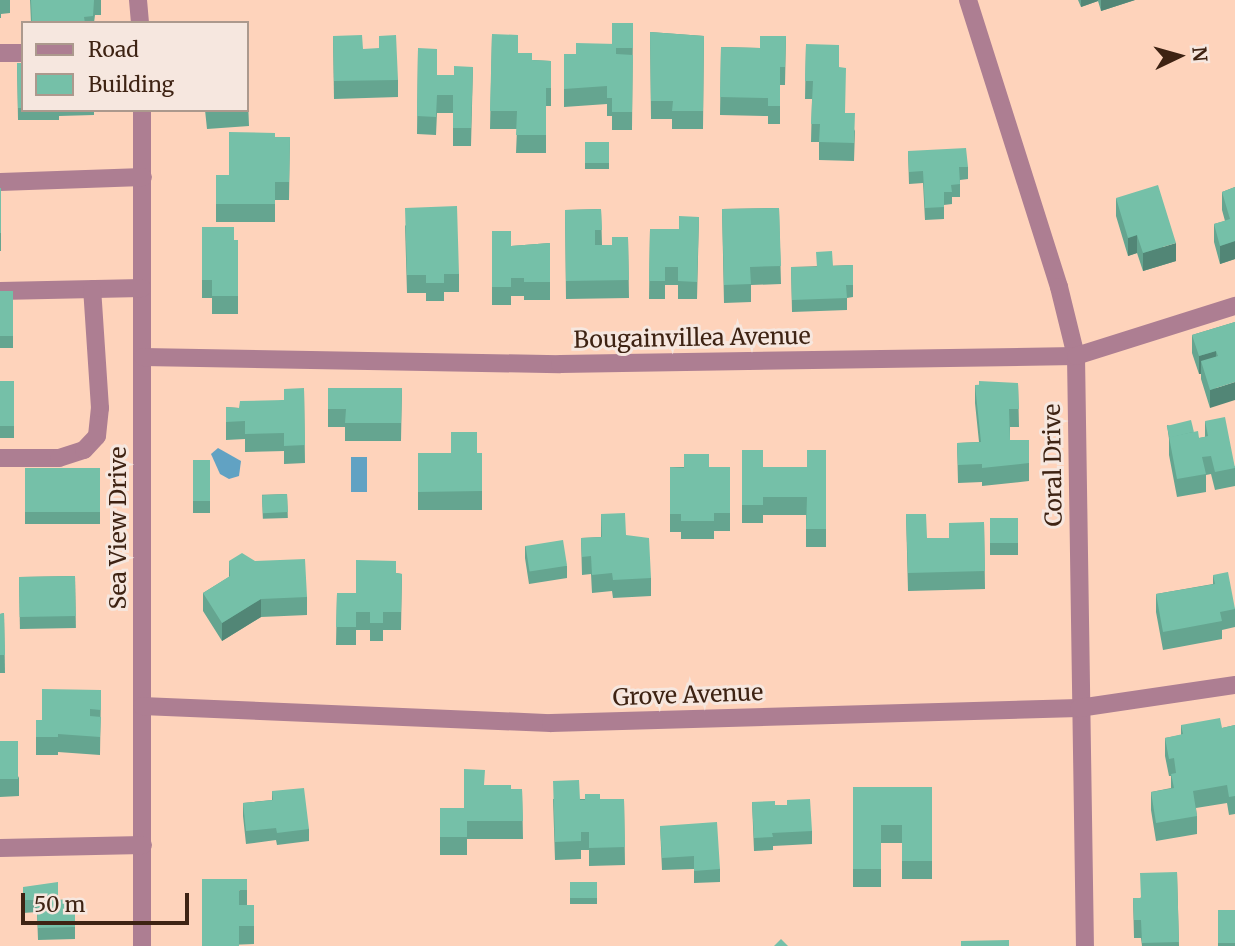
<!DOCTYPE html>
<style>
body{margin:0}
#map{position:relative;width:1235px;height:946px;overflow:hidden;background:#fed3bb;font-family:Merriweather,serif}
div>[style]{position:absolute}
.water>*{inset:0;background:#61a2c3;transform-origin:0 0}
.minor>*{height:18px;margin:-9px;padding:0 9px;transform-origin:9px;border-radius:9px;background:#ad7e92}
.wall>*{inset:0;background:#65a590;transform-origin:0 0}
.shaded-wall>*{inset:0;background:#528676}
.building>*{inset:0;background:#75c0a8;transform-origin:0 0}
span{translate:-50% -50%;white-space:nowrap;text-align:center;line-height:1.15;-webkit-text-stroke:6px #f6e7df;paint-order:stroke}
.street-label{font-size:23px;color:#3e2313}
.legend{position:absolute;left:21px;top:21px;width:228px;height:91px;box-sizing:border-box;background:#f6e7df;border:2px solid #ac998d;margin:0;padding:9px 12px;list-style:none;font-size:21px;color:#3e2313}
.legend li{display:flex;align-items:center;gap:14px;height:35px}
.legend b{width:35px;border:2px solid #ac998d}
.north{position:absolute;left:1144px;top:21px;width:70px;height:70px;-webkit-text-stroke:5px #f6e7df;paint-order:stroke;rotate:85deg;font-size:19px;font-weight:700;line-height:28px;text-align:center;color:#3e2313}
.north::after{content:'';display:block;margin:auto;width:24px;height:32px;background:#3e2313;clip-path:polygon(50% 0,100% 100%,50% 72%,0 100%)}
.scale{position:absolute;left:21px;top:893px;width:168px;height:32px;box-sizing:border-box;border:4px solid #3e2313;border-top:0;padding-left:9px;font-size:21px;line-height:24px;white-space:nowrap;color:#3e2313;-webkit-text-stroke:5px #f6e7df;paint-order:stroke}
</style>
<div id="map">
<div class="water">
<div style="clip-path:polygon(218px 448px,241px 461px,239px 476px,229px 479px,220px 474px,211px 454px)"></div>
<div style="left:351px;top:457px;width:16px;height:35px"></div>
</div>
<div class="minor">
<div style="left:138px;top:0;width:23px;rotate:85deg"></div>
<div style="left:968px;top:0;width:301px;rotate:72.4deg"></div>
<div style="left:1059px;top:287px;width:71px;rotate:76.2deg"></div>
<div style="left:1076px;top:356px;width:590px;rotate:89.13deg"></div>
<div style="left:0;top:53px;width:23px"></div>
<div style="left:142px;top:110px;width:836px;rotate:90deg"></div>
<div style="left:0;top:182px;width:143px;rotate:-2deg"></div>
<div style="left:0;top:291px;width:142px;rotate:-1.2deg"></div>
<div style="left:143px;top:357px;width:417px;rotate:1deg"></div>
<div style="left:560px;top:364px;width:516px;rotate:-0.89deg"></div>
<div style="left:1076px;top:356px;width:167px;rotate:-17.5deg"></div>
<div style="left:0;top:458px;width:59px"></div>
<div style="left:59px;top:458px;width:26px;rotate:-18deg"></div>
<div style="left:84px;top:450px;width:19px;rotate:-47deg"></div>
<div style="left:97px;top:436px;width:28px;rotate:-84deg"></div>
<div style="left:100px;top:408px;width:119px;rotate:-93.8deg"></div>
<div style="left:142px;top:706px;width:409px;rotate:2.4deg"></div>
<div style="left:551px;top:723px;width:528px;rotate:-1.63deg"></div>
<div style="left:1079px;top:708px;width:158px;rotate:-8.4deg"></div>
<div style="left:0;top:848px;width:143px;rotate:-1.2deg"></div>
</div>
<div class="wall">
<div style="clip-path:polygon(0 0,10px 0,10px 13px,1px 14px,1px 18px,0 18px)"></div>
<div style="clip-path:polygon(30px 0,101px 0,101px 15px,95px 15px,94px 23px,31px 23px)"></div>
<div style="clip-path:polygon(1078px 0,1135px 0,1101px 11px,1098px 1px,1081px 7px)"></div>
<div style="clip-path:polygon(633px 23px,632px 130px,612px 130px,612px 116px,607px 116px,607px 104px,564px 107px,564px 54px,576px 54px,612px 44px)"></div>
<div style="clip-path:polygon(650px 32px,704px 36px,703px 129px,672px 129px,672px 119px,651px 119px)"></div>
<div style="clip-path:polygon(492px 34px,518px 53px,532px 60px,551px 61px,551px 106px,546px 106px,546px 153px,516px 153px,517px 129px,490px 129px)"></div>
<div style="clip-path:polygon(333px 36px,363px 49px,398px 80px,398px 97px,334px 99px)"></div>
<div style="clip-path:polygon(786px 36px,785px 85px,780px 85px,780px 124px,768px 124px,768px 116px,720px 115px,721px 47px,760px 48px)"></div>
<div style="clip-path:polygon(806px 44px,839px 67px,845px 113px,855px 131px,854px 161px,819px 160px,819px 142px,811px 142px,812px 99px,805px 99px)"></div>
<div style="clip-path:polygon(418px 48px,437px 75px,454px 75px,473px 67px,471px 146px,453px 146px,453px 113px,437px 113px,436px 135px,417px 134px)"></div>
<div style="clip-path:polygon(17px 63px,23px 63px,23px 110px,94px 110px,94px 115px,59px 116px,59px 120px,18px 120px)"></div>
<div style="clip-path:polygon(247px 74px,249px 126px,207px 129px,205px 110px,247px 110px)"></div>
<div style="clip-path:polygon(275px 137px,290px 137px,289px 200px,275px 200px,275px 222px,216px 222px,216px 175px,229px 175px)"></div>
<div style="left:585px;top:142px;width:24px;height:27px"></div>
<div style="clip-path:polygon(908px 151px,968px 167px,968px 179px,960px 180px,960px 197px,952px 197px,952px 204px,944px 205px,944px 219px,925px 220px,923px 183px,909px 184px)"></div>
<div style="clip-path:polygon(1235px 187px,1235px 259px,1220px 264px,1214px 242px,1214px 224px,1225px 221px,1222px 210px,1222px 192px)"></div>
<div style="left:0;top:188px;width:1px;height:63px"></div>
<div style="clip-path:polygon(1116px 198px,1176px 261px,1143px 271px,1137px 253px,1128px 256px,1116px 216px)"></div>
<div style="clip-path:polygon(779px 208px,781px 284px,751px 285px,751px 302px,724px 303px,722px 209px)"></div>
<div style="clip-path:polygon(601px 209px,602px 245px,612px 245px,628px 237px,629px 298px,566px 299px,565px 210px)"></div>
<div style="clip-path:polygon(699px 217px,697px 299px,678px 299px,678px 285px,665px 285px,665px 299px,649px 299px,650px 229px,679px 229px)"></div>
<div style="clip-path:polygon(405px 225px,459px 274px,459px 292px,444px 292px,444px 301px,426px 301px,426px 293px,407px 293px)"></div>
<div style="clip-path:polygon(202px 227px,234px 240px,238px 240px,238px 314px,212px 314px,212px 298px,202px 298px)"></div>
<div style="clip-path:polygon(492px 231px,511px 246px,550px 243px,550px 300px,524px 300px,524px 296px,511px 296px,511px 305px,492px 305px)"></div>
<div style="clip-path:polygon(853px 265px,853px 297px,847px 298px,847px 310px,792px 312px,791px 267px)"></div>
<div style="left:0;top:291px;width:13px;height:57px"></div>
<div style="clip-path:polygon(1235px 322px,1210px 408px,1201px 379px,1201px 374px,1199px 374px,1192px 353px,1192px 335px)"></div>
<div style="left:0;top:381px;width:14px;height:57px"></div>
<div style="clip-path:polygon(1018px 383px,1019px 427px,1010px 427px,1010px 440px,1029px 463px,1029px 481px,982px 486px,982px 482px,958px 483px,957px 443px,979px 442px,975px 403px,975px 385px)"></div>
<div style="clip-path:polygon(304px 388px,305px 463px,284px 464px,284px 451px,245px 452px,245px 439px,226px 440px,226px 407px,239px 408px,284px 400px)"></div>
<div style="clip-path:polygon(328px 388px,402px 388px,401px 441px,345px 441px,345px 427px,328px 427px)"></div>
<div style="clip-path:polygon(1205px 421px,1235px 467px,1235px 486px,1215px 490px,1211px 474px,1206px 475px,1206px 492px,1177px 497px,1169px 455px,1169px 439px,1167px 425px,1194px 432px,1199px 438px,1205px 437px)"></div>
<div style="clip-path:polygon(742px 450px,763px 467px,807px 467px,826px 450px,826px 547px,806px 547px,806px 515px,763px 515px,763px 523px,742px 523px)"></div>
<div style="left:418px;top:453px;width:64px;height:57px"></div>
<div style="left:193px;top:460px;width:17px;height:53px"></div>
<div style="clip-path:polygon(670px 467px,730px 467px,730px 531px,714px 531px,714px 539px,681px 539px,681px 532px,670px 532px)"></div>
<div style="left:100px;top:468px;width:56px;height:75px;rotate:90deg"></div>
<div style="left:287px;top:494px;width:24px;height:25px;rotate:88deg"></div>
<div style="clip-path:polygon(601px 514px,626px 535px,651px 578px,651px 596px,613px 598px,612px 591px,592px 593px,591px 574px,582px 575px,581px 538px,601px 537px)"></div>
<div style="clip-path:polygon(906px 514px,927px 538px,949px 538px,984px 522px,985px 589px,908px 591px)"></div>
<div style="left:1018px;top:518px;width:37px;height:28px;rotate:90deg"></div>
<div style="clip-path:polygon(525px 546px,567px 566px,567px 578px,529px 584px,525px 558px)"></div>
<div style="clip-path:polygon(229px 561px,307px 597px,307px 615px,261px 617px,222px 641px,203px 611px,203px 593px,229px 577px)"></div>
<div style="clip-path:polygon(396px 573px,402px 574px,401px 630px,383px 630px,383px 641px,370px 641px,370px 630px,356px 630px,356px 645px,336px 645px,337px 593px,356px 593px)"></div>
<div style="clip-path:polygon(1213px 575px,1235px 609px,1235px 627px,1222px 630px,1222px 639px,1163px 650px,1156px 612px,1156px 594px,1213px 584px)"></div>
<div style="left:75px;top:576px;width:52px;height:56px;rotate:89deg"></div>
<div style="clip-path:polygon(4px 613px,5px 673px,0 673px,0 614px)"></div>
<div style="clip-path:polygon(101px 690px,100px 755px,58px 752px,58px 755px,36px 755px,36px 720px,42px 720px)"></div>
<div style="clip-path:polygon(1181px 725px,1222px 728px,1235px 725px,1235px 814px,1229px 815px,1227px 803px,1196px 808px,1197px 816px,1197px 834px,1156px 841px,1151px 810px,1151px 792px,1171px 788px,1171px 776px,1169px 776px,1165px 756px,1165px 738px,1181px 735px)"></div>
<div style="clip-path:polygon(0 741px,19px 778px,19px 796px,0 797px)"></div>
<div style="clip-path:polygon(485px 785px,511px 789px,522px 789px,523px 839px,467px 839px,467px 855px,440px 855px,440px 808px,464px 808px)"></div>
<div style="clip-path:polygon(853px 787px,932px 787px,932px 879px,902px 879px,902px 843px,881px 843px,881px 887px,853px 887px)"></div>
<div style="clip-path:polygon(272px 791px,309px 829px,309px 841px,277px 845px,276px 840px,246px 844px,243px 816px,243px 803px,272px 800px)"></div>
<div style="clip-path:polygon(553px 799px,624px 799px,625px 865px,589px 866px,589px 850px,581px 850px,581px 859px,555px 860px)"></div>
<div style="clip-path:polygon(752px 802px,775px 805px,787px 805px,812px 831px,812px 844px,773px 846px,773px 850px,754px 851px)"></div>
<div style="clip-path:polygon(660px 826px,720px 869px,720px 882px,694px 883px,694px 869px,662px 870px)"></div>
<div style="clip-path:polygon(1177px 872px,1179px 946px,1142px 946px,1141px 938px,1134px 938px,1133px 898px,1140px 898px)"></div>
<div style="clip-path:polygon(247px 879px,247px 905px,254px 905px,254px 944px,202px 946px)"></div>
<div style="left:597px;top:882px;width:22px;height:27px;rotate:90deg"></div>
<div style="clip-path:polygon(23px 887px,58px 900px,75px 899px,75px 939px,38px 940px,37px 912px,23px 913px)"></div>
<div style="left:1235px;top:910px;width:36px;height:17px;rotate:90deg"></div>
</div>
<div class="shaded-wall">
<div style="clip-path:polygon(1081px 0,1098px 0,1098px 1px,1081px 7px)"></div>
<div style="clip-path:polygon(1101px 0,1135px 0,1101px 11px)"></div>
<div style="clip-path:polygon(1137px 235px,1137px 253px,1128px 256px,1128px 238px)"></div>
<div style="clip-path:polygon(1235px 241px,1235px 259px,1220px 264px,1220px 246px)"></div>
<div style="clip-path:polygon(1176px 243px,1176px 261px,1143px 271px,1143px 253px)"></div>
<div style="clip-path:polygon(1216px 351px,1216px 369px,1201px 361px,1201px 374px,1199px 374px,1199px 356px)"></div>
<div style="clip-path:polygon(1235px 382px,1235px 400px,1210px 408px,1210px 390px)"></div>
<div style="clip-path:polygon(261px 599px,261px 617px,222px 641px,222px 623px)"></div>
</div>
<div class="building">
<div style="clip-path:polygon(31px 0,94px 0,93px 16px,84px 17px,85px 23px,32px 23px)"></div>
<div style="clip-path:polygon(612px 23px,633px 23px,633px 48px,616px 48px,616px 44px,612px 44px)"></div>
<div style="clip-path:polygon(650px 32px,704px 36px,703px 111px,672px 111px,673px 101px,651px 101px)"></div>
<div style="clip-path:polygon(492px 34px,518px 35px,518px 53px,532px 53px,532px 60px,551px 61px,551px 88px,546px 88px,546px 135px,516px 135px,517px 111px,490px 111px)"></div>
<div style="clip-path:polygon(362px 35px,363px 49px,379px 48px,379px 36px,396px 35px,398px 80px,334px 81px,333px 36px)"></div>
<div style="clip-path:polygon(760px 36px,786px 36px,785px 67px,780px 67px,780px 106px,768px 106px,768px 98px,720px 97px,721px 47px,760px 48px)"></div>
<div style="clip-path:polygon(576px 43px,616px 44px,616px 54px,633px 55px,632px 112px,612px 112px,612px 98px,607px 98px,607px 86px,564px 89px,564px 54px,576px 54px)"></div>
<div style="clip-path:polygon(806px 44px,839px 45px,839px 67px,846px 68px,845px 113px,855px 113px,854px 143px,819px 142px,820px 124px,811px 124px,813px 81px,805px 81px)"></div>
<div style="clip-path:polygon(418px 48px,437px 49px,437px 75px,454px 75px,454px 66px,473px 67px,471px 128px,453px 128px,453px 95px,437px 95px,436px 117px,417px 116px)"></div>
<div style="clip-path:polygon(17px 63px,23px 63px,23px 108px,18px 108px)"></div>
<div style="clip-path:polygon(247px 74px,249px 108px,247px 108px)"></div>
<div style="clip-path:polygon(229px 132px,275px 133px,275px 137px,290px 137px,289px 182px,275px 182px,275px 204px,216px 204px,216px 175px,229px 175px)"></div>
<div style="left:585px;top:142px;width:24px;height:21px"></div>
<div style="clip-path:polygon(966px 148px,968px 167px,959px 167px,960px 184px,951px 185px,952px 192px,944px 192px,944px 207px,925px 208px,923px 171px,909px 172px,908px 151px)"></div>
<div style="clip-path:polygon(1158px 185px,1176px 243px,1143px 253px,1137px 235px,1128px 238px,1116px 198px)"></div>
<div style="clip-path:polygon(1235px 187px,1235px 241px,1220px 246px,1214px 224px,1230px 219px,1222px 192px)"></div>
<div style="left:0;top:188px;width:1px;height:45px"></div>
<div style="clip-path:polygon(457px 206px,459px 274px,444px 274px,444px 283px,426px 283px,426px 275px,407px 275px,405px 208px)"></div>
<div style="clip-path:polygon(779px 208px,781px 266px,750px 267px,751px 284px,724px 285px,722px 209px)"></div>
<div style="clip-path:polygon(601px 209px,602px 230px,595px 230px,595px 245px,612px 245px,612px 237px,628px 237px,629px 280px,566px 281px,565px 210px)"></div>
<div style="clip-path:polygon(679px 216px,699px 217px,697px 282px,678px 281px,678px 267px,665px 267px,665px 281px,649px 281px,650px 229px,679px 229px)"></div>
<div style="clip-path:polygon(202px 227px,234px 227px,234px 240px,238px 240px,238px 296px,212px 296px,212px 280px,202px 280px)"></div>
<div style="clip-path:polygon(492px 231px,511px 231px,511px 246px,550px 243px,550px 282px,524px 282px,524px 278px,511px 278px,511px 287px,492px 287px)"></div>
<div style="clip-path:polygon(832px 251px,833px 266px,853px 265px,853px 285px,846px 285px,847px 298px,792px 300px,791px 267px,817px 267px,816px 252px)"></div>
<div style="left:0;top:291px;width:13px;height:45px"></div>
<div style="clip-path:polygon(1235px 322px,1235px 382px,1210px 390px,1201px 361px,1218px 356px,1216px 351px,1199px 356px,1192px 335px)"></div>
<div style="left:0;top:381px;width:14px;height:45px"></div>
<div style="clip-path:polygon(979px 381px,1018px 383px,1019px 409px,1009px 409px,1010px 440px,1029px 440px,1029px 463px,982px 468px,982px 464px,958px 465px,957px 443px,981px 442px,975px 385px,979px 385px)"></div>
<div style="clip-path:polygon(304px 388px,305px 445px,284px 446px,284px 433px,245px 434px,245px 421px,226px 422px,226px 407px,239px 408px,240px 401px,284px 400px,284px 389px)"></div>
<div style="clip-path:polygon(328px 388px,402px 388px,401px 423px,345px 423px,346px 409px,328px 409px)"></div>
<div style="clip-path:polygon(1225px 417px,1235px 468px,1215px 472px,1211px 456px,1202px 457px,1206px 474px,1177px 479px,1169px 437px,1198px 431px,1199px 438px,1208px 436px,1205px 421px)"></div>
<div style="left:1191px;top:420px;width:12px;height:25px;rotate:76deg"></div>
<div style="clip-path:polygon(451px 432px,477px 432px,477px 453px,482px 453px,482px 491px,418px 492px,418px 453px,451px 453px)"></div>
<div style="clip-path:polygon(742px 450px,763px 450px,763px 467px,807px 467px,807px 450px,826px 450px,826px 529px,806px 529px,807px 497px,763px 497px,763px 505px,742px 505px)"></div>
<div style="clip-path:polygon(684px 454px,709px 454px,709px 467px,730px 467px,730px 513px,714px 513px,714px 521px,681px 521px,681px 514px,670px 514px,670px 467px,684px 468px)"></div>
<div style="left:193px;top:460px;width:17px;height:41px"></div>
<div style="left:100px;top:468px;width:44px;height:75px;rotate:90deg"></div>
<div style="left:287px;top:494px;width:18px;height:25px;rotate:87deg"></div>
<div style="clip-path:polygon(625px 513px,626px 535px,649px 538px,651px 578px,613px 580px,612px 573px,592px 575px,591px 556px,582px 557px,581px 538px,602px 537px,601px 514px)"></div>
<div style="clip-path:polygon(906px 514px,926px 514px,927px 538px,949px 538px,949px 523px,984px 522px,985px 571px,908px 573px)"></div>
<div style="left:1018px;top:518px;width:25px;height:28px;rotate:90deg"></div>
<div style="left:563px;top:540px;width:26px;height:38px;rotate:81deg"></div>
<div style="clip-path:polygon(242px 553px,255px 561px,305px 559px,307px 597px,261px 599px,222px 623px,203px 593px,230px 576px,229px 561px)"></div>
<div style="clip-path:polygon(356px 560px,396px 561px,396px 573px,402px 574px,401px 612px,383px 612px,383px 623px,370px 623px,370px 612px,356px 612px,356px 627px,336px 627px,337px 593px,356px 593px)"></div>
<div style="clip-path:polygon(1228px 572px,1235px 609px,1220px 612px,1222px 621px,1163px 632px,1156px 594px,1215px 584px,1213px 575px)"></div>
<div style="left:75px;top:576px;width:40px;height:56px;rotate:89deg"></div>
<div style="clip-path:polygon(4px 613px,5px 655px,0 655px,0 614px)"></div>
<div style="clip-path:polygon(42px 689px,101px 690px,101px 710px,90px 709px,90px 716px,101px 717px,100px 737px,58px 734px,58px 737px,36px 737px,36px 720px,42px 720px)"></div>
<div style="clip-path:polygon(1220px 718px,1222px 728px,1235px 725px,1235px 796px,1229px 797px,1227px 785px,1193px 791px,1197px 816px,1156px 823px,1151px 792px,1174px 788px,1171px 774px,1176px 773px,1174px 758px,1169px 759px,1165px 738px,1183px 734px,1181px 725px)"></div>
<div style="left:0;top:741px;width:18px;height:38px"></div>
<div style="clip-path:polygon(464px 769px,485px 770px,484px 785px,511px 785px,511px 789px,522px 789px,523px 821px,467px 821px,467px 837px,440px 837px,440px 808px,464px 808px)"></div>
<div style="clip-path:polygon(579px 780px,580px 800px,585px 800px,585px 794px,600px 794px,600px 799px,624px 799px,625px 847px,589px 848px,589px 832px,581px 832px,581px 841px,555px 842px,553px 781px)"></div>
<div style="clip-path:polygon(853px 787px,932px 787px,932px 861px,902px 861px,902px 825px,881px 825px,881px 869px,853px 869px)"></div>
<div style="clip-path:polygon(304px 788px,309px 829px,277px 833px,276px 828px,246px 831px,243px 803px,273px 800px,272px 791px)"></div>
<div style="clip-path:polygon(810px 799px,812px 831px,772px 833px,773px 837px,754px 838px,752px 802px,775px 801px,775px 805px,787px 805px,787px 800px)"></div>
<div style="clip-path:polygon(717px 822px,720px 869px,694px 871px,694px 856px,662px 858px,660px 826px)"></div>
<div style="clip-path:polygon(1177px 872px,1179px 942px,1142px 943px,1141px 920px,1134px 920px,1133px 898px,1141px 898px,1140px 873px)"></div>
<div style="clip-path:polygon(202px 879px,247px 879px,247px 890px,239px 890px,239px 905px,254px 905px,254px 926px,239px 926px,239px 946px,202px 946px)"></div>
<div style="clip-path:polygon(58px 882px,58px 900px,75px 899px,75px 927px,38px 928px,37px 900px,23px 900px,23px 887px)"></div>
<div style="left:597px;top:882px;width:16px;height:27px;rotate:90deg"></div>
<div style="left:1235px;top:910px;width:33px;height:17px;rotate:90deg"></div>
<div style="clip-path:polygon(781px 939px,788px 946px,774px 946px)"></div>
<div style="clip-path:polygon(1009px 940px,1009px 946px,961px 946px,961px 941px)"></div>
</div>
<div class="street-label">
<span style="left:692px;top:338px;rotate:-1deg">Bougainvillea Avenue</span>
<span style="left:1053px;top:465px;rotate:-91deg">Coral Drive</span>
<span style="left:118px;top:528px;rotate:-90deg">Sea View Drive</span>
<span style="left:688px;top:695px;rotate:-2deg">Grove Avenue</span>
</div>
<ul class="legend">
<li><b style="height:9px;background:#ad7e92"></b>Road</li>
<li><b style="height:19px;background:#75c0a8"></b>Building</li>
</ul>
<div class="north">N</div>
<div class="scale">50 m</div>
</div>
